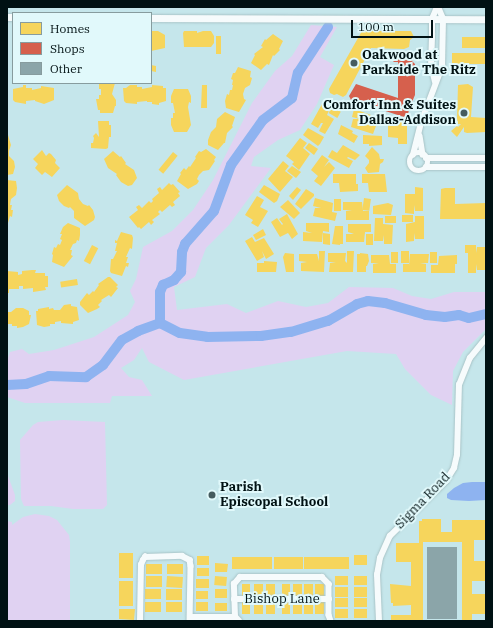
<!DOCTYPE html>
<style>
body{margin:0}
#map{position:relative;width:493px;height:628px;overflow:hidden;background:#c5e6eb;font-family:"IBM Plex Serif",serif}
div>[style]{position:absolute}
.green>*{inset:0;background:#e0d2f2}
.water>*{inset:0;background:#8eb3f0}
.homes>*{inset:0;background:#f6d55c;transform-origin:0 0}
.shops>*{inset:0;background:#d6604d}
.river>*{height:10px;margin:-5px;padding:0 5px;transform-origin:5px;border-radius:5px;background:#8eb3f0}
.building>*{inset:0;background:#8ba5a9;transform-origin:0 0}
.roads{filter:drop-shadow(0 0 1px #a8c3c6) drop-shadow(0 0 1px #a8c3c6)}
.minor>*{height:5.5px;margin:-2.75px;padding:0 2.75px;transform-origin:2.75px;border-radius:2.75px;background:#f6fbfc}
.minor>.ring{margin:-2.75px;padding:0;box-sizing:content-box;background:none;border:5.5px solid #f6fbfc;border-radius:50%}
.major>*{height:7px;margin:-3.5px;padding:0 3.5px;transform-origin:3.5px;border-radius:3.5px;background:#f6fbfc}
.dots>*{width:11px;height:11px;translate:-50% -50%;box-sizing:border-box;border:2px solid #e1f9fb;border-radius:50%}
span{translate:-50% -50%;white-space:nowrap;text-align:center;line-height:1.15;-webkit-text-stroke:4px #e1f9fb;paint-order:stroke}
.poi-label{font-size:13px;color:#001113;font-weight:700}
.left{translate:0 -50%;text-align:left}
.right{translate:-100% -50%;text-align:right}
.street-label{font-size:13px;color:#001113}
.frame{position:absolute;inset:0;border:8px solid #001113;pointer-events:none}
.legend{position:absolute;left:12px;top:12px;width:140px;height:72px;box-sizing:border-box;background:#e1f9fb;border:1px solid #879c9e;margin:0;padding:5px 7px;list-style:none;font-size:12px;color:#001113}
.legend li{display:flex;align-items:center;gap:8px;height:20px}
.legend b{width:20px;border:1px solid #879c9e}
.scale{position:absolute;left:351px;top:20px;width:82px;height:18px;box-sizing:border-box;border:2px solid #001113;border-top:0;padding-left:5px;font-size:12px;line-height:14px;white-space:nowrap;color:#001113;-webkit-text-stroke:3px #e1f9fb;paint-order:stroke}
</style>
<div id="map">
<div class="green">
<div style="clip-path:polygon(311px 25px,337px 27px,320px 57px,334px 65px,317px 104px,300px 130px,278px 140px,254px 157px,251px 166px,271px 168px,229px 225px,206px 248px,195px 277px,174px 287px,177px 310px,227px 304px,246px 313px,278px 301px,306px 307px,328px 303px,349px 287px,393px 288px,412px 296px,431px 299px,454px 292px,486px 292px,486px 329px,463px 352px,453px 371px,452px 405px,431px 395px,405px 369px,396px 354px,347px 351px,184px 380px,149px 362px,142px 348px,134px 360px,121px 368px,129px 377px,142px 380px,152px 396px,112px 396px,110px 403px,25px 403px,7px 397px,7px 361px,10px 352px,22px 349px,29px 354px,54px 350px,94px 337px,128px 315px,135px 302px,130px 291px,136px 279px,143px 247px,172px 231px,193px 210px,213px 180px,252px 103px,275px 71px,292px 56px)"></div>
<div style="clip-path:polygon(63px 420px,105px 422px,107px 505px,103px 509px,73px 509px,51px 506px,24px 506px,21px 499px,20px 440px,33px 425px,38px 422px)"></div>
<div style="clip-path:polygon(7px 473px,15px 495px,15px 501px,10px 505px,7px 505px)"></div>
<div style="clip-path:polygon(35px 514px,49px 516px,57px 520px,69px 535px,70px 542px,70px 621px,7px 621px,7px 521px,12px 522px,12px 525px,23px 517px)"></div>
</div>
<div class="water">
<div style="clip-path:polygon(472px 482px,486px 482px,486px 500px,469px 501px,451px 500px,447px 498px,447px 494px,454px 488px,463px 483px)"></div>
</div>
<div class="homes">
<div style="clip-path:polygon(151px 31px,158px 31px,165px 35px,165px 48px,151px 51px)"></div>
<div style="clip-path:polygon(184px 31px,197px 31px,197px 33px,203px 31px,211px 31px,214px 36px,214px 43px,211px 47px,184px 47px,183px 33px)"></div>
<div style="clip-path:polygon(362px 31px,411px 31px,414px 37px,410px 40px,409px 47px,404px 49px,371px 48px,346px 95px,343px 97px,337px 94px,334px 95px,330px 93px,329px 89px)"></div>
<div style="clip-path:polygon(273px 34px,283px 41px,279px 49px,280px 50px,274px 56px,273px 55px,269px 65px,267px 64px,261px 70px,251px 63px,255px 55px,254px 54px,263px 47px,261px 46px,265px 39px,266px 40px)"></div>
<div style="left:216px;top:36px;width:5px;height:18px"></div>
<div style="left:462px;top:37px;width:24px;height:11px"></div>
<div style="left:452px;top:53px;width:34px;height:11px"></div>
<div style="clip-path:polygon(151px 65px,156px 66px,156px 72px,151px 71px)"></div>
<div style="clip-path:polygon(238px 67px,251px 71px,250px 77px,252px 78px,250px 85px,245px 88px,243px 94px,244px 99px,246px 100px,239px 112px,226px 108px,225px 101px,227px 94px,229px 95px,230px 90px,232px 90px,233px 85px,232px 85px,233px 80px,231px 79px,233px 73px,235px 73px)"></div>
<div style="clip-path:polygon(99px 83px,115px 83px,112px 94px,116px 100px,116px 106px,115px 106px,113px 113px,100px 113px,100px 110px,98px 110px,96px 99px,99px 99px,99px 95px,101px 95px,101px 89px,99px 89px)"></div>
<div style="clip-path:polygon(23px 85px,26px 85px,26px 88px,32px 88px,32px 90px,41px 88px,41px 86px,54px 88px,54px 100px,44px 104px,35px 101px,35px 100px,26px 101px,26px 104px,15px 102px,13px 100px,13px 89px,23px 87px)"></div>
<div style="clip-path:polygon(130px 85px,137px 85px,137px 87px,142px 87px,142px 89px,152px 87px,152px 85px,163px 86px,163px 88px,166px 88px,166px 101px,159px 103px,159px 105px,152px 104px,152px 102px,147px 102px,147px 101px,137px 102px,137px 104px,126px 103px,124px 101px,123px 88px,126px 88px)"></div>
<div style="clip-path:polygon(202px 85px,207px 85px,207px 108px,201px 108px)"></div>
<div style="clip-path:polygon(458px 85px,468px 84px,473px 87px,471px 117px,486px 118px,486px 132px,467px 133px,464px 132px,464px 127px,457px 137px,451px 131px,457px 126px,458px 127px,461px 124px,458px 124px,457px 118px)"></div>
<div style="clip-path:polygon(174px 89px,188px 89px,191px 96px,191px 103px,189px 102px,188px 107px,191px 125px,187px 132px,174px 132px,171px 125px,171px 118px,173px 118px,173px 113px,175px 113px,173px 103px,171px 103px,171px 96px)"></div>
<div style="clip-path:polygon(322px 104px,330px 108px,327px 115px,334px 119px,325px 134px,319px 131px,323px 123px,321px 123px,318px 128px,311px 124px)"></div>
<div style="left:332px;top:107px;width:10px;height:7px;rotate:29deg"></div>
<div style="clip-path:polygon(354px 109px,371px 115px,369px 121px,370px 124px,376px 126px,373px 134px,351px 127px,353px 119px,360px 119px,352px 117px)"></div>
<div style="clip-path:polygon(225px 112px,235px 117px,232px 126px,233px 127px,227px 133px,225px 143px,224px 143px,218px 150px,208px 145px,208px 140px,211px 132px,216px 127px,217px 119px)"></div>
<div style="left:373px;top:116px;width:7px;height:7px;rotate:16deg"></div>
<div style="clip-path:polygon(388px 118px,397px 118px,397px 127px,398px 121px,407px 121px,407px 144px,398px 144px,398px 138px,388px 137px)"></div>
<div style="clip-path:polygon(98px 121px,109px 121px,109px 125px,111px 125px,111px 137px,109px 137px,108px 148px,106px 149px,91px 148px,91px 143px,93px 143px,94px 138px,93px 136px,96px 133px,99px 137px)"></div>
<div style="clip-path:polygon(341px 125px,353px 131px,352px 133px,358px 136px,354px 143px,338px 134px)"></div>
<div style="clip-path:polygon(308px 128px,324px 137px,320px 144px,318px 146px,303px 135px)"></div>
<div style="clip-path:polygon(8px 135px,11px 145px,9px 151px,9px 156px,14px 161px,15px 167px,13px 174px,7px 175px)"></div>
<div style="clip-path:polygon(363px 135px,382px 136px,382px 145px,369px 146px,369px 144px,363px 144px)"></div>
<div style="clip-path:polygon(300px 138px,307px 143px,303px 148px,310px 154px,299px 170px,292px 164px,294px 162px,286px 156px)"></div>
<div style="clip-path:polygon(309px 143px,318px 149px,314px 155px,305px 148px)"></div>
<div style="clip-path:polygon(343px 145px,360px 155px,355px 160px,348px 157px,347px 158px,353px 161px,349px 168px,328px 157px,332px 150px,337px 153px)"></div>
<div style="clip-path:polygon(372px 147px,379px 154px,380px 159px,384px 159px,383px 162px,380px 164px,379px 172px,368px 173px,365px 168px,369px 163px,369px 160px,365px 156px)"></div>
<div style="clip-path:polygon(206px 149px,216px 157px,214px 160px,215px 161px,209px 170px,203px 171px,199px 175px,197px 179px,199px 181px,197px 184px,188px 189px,177px 181px,181px 174px,180px 173px,184px 168px,186px 170px,189px 166px,190px 167px,196px 158px,195px 157px,199px 151px,201px 152px)"></div>
<div style="clip-path:polygon(42px 150px,46px 156px,49px 153px,51px 154px,56px 160px,55px 163px,60px 168px,52px 177px,45px 172px,42px 175px,35px 168px,38px 164px,33px 159px)"></div>
<div style="clip-path:polygon(113px 151px,120px 157px,121px 156px,126px 163px,125px 164px,134px 170px,137px 178px,132px 185px,128px 186px,121px 182px,116px 175px,117px 174px,108px 168px,104px 159px)"></div>
<div style="left:173px;top:152px;width:6px;height:23px;rotate:39deg"></div>
<div style="clip-path:polygon(322px 155px,329px 160px,324px 167px,329px 162px,335px 168px,321px 186px,314px 181px,318px 176px,311px 170px)"></div>
<div style="clip-path:polygon(283px 161px,289px 166px,285px 171px,293px 177px,280px 192px,268px 179px)"></div>
<div style="clip-path:polygon(292px 166px,301px 172px,296px 178px,287px 171px)"></div>
<div style="clip-path:polygon(333px 174px,356px 174px,356px 184px,358px 184px,358px 191px,340px 192px,339px 183px,333px 183px)"></div>
<div style="clip-path:polygon(362px 174px,385px 174px,387px 192px,369px 192px,368px 183px,362px 183px)"></div>
<div style="clip-path:polygon(7px 180px,16px 181px,17px 188px,16px 195px,11px 199px,10px 205px,12px 205px,11px 210px,13px 210px,12px 217px,10px 216px,8px 223px)"></div>
<div style="clip-path:polygon(169px 183px,171px 185px,173px 184px,180px 192px,178px 193px,180px 196px,173px 202px,175px 205px,172px 207px,170px 205px,162px 212px,160px 210px,158px 212px,160px 214px,152px 220px,154px 222px,151px 225px,149px 222px,141px 229px,139px 227px,138px 228px,129px 217px,138px 210px,136px 207px,139px 205px,142px 208px,149px 201px,151px 203px,153px 201px,152px 199px,159px 193px,157px 189px,160px 187px,162px 190px)"></div>
<div style="clip-path:polygon(67px 185px,78px 193px,79px 199px,83px 204px,88px 206px,89px 205px,93px 210px,95px 217px,94px 220px,85px 226px,74px 218px,74px 211px,70px 207px,69px 208px,64px 206px,59px 201px,57px 195px)"></div>
<div style="clip-path:polygon(264px 185px,280px 194px,277px 201px,274px 203px,259px 192px)"></div>
<div style="clip-path:polygon(297px 187px,301px 190px,293px 200px,289px 196px)"></div>
<div style="clip-path:polygon(415px 187px,423px 188px,423px 211px,415px 211px,414px 205px,414px 214px,405px 213px,405px 194px,415px 194px)"></div>
<div style="clip-path:polygon(445px 188px,455px 188px,455px 204px,486px 203px,486px 219px,440px 219px,441px 189px)"></div>
<div style="clip-path:polygon(306px 189px,314px 194px,314px 196px,301px 209px,295px 204px)"></div>
<div style="clip-path:polygon(257px 196px,264px 200px,260px 207px,268px 211px,258px 227px,251px 223px,253px 220px,245px 215px)"></div>
<div style="clip-path:polygon(315px 198px,333px 203px,332px 212px,337px 213px,335px 221px,313px 216px,315px 208px,321px 208px,313px 206px)"></div>
<div style="left:364px;top:198px;width:7px;height:12px;rotate:8deg"></div>
<div style="left:334px;top:199px;width:7px;height:12px"></div>
<div style="clip-path:polygon(288px 200px,300px 213px,294px 219px,280px 207px)"></div>
<div style="clip-path:polygon(343px 202px,362px 202px,363px 211px,369px 211px,369px 220px,346px 220px,346px 211px,352px 210px,343px 210px)"></div>
<div style="clip-path:polygon(388px 203px,393px 205px,391px 215px,373px 214px,373px 206px)"></div>
<div style="clip-path:polygon(287px 214px,298px 234px,292px 239px,288px 233px,280px 237px,271px 222px,277px 218px,282px 225px,283px 224px,279px 219px)"></div>
<div style="left:402px;top:215px;width:11px;height:7px"></div>
<div style="left:385px;top:216px;width:11px;height:7px"></div>
<div style="clip-path:polygon(415px 216px,424px 216px,424px 239px,415px 239px,414px 233px,414px 241px,406px 242px,406px 224px,415px 222px)"></div>
<div style="clip-path:polygon(375px 218px,383px 218px,383px 224px,393px 225px,392px 244px,384px 244px,384px 235px,383px 241px,374px 241px)"></div>
<div style="clip-path:polygon(68px 223px,80px 228px,80px 235px,79px 241px,77px 240px,76px 243px,73px 244px,70px 250px,72px 250px,71px 255px,73px 256px,64px 267px,52px 262px,53px 255px,52px 254px,54px 247px,56px 248px,58px 244px,60px 245px,62px 240px,60px 239px,62px 234px,60px 234px,63px 227px)"></div>
<div style="clip-path:polygon(306px 223px,329px 223px,329px 232px,323px 231px,322px 242px,303px 241px,303px 232px,312px 233px,306px 231px)"></div>
<div style="clip-path:polygon(348px 224px,371px 224px,371px 232px,365px 232px,364px 242px,346px 242px,346px 234px,354px 234px,348px 232px)"></div>
<div style="clip-path:polygon(335px 226px,343px 226px,343px 244px,340px 244px,340px 245px,332px 244px)"></div>
<div style="clip-path:polygon(263px 229px,266px 235px,256px 240px,253px 235px)"></div>
<div style="clip-path:polygon(121px 232px,132px 235px,133px 238px,132px 249px,130px 248px,126px 257px,128px 257px,126px 263px,129px 263px,128px 267px,126px 266px,122px 276px,111px 273px,110px 271px,111px 259px,113px 259px,117px 251px,115px 251px,117px 243px,115px 243px,115px 240px,117px 241px)"></div>
<div style="clip-path:polygon(323px 233px,330px 234px,330px 245px,323px 244px)"></div>
<div style="left:366px;top:234px;width:7px;height:11px"></div>
<div style="clip-path:polygon(252px 237px,255px 242px,264px 238px,274px 254px,266px 259px,262px 251px,264px 257px,257px 261px,245px 241px)"></div>
<div style="left:92px;top:245px;width:7px;height:18px;rotate:27deg"></div>
<div style="clip-path:polygon(465px 245px,476px 245px,476px 253px,477px 247px,486px 247px,486px 270px,477px 270px,476px 264px,476px 273px,468px 273px,468px 253px,465px 253px)"></div>
<div style="clip-path:polygon(319px 251px,325px 251px,324px 272px,301px 271px,301px 263px,307px 262px,299px 261px,299px 254px,317px 254px,319px 261px)"></div>
<div style="clip-path:polygon(347px 251px,354px 251px,353px 272px,329px 272px,330px 263px,336px 262px,328px 262px,328px 253px,346px 253px,345px 261px,347px 263px)"></div>
<div style="left:401px;top:251px;width:8px;height:12px"></div>
<div style="left:391px;top:252px;width:7px;height:11px"></div>
<div style="left:430px;top:252px;width:7px;height:11px"></div>
<div style="clip-path:polygon(285px 253px,294px 254px,294px 272px,286px 272px,283px 257px)"></div>
<div style="clip-path:polygon(360px 253px,368px 254px,369px 261px,367px 266px,366px 266px,366px 272px,357px 272px,357px 254px,360px 254px)"></div>
<div style="clip-path:polygon(410px 254px,429px 254px,428px 263px,420px 263px,426px 264px,426px 272px,403px 272px,403px 264px,409px 264px,409px 266px)"></div>
<div style="clip-path:polygon(371px 255px,389px 255px,390px 264px,396px 264px,396px 273px,373px 273px,373px 264px,379px 263px,371px 263px)"></div>
<div style="clip-path:polygon(457px 255px,457px 264px,448px 264px,455px 264px,455px 273px,431px 273px,431px 265px,438px 265px,439px 256px)"></div>
<div style="clip-path:polygon(264px 261px,277px 262px,276px 272px,257px 272px,257px 263px,264px 263px)"></div>
<div style="clip-path:polygon(32px 270px,36px 270px,35px 273px,45px 273px,45px 276px,48px 276px,48px 287px,45px 287px,46px 290px,33px 292px,33px 288px,23px 289px,23px 286px,19px 286px,19px 289px,9px 289px,9px 293px,7px 293px,7px 271px,18px 272px,18px 275px,22px 274px,22px 271px)"></div>
<div style="clip-path:polygon(108px 277px,110px 277px,118px 285px,116px 287px,118px 288px,111px 297px,109px 295px,101px 300px,102px 301px,98px 305px,100px 307px,97px 309px,88px 313px,80px 305px,80px 302px,87px 293px,89px 295px,93px 291px,94px 292px,99px 285px,98px 284px)"></div>
<div style="left:77px;top:279px;width:6px;height:17px;rotate:81deg"></div>
<div style="clip-path:polygon(71px 304px,71px 306px,77px 307px,79px 320px,73px 322px,73px 324px,61px 323px,61px 321px,55px 322px,55px 324px,50px 324px,50px 326px,44px 327px,37px 325px,36px 311px,38px 311px,38px 309px,49px 307px,49px 309px,53px 308px,54px 310px,60px 310px,64px 305px)"></div>
<div style="clip-path:polygon(16px 308px,23px 308px,29px 311px,29px 315px,31px 315px,29px 324px,23px 327px,17px 328px,17px 326px,12px 326px,12px 324px,7px 324px,7px 312px,11px 312px)"></div>
<div style="clip-path:polygon(422px 519px,441px 519px,441px 532px,452px 532px,452px 520px,486px 520px,486px 540px,474px 540px,474px 561px,486px 561px,486px 584px,485px 581px,472px 581px,472px 594px,486px 594px,486px 614px,472px 614px,472px 621px,462px 621px,462px 542px,423px 542px,423px 621px,391px 621px,391px 615px,411px 615px,411px 605px,393px 606px,393px 603px,391px 603px,390px 584px,411px 586px,411px 562px,396px 562px,396px 543px,419px 543px,419px 521px,422px 521px)"></div>
<div style="left:119px;top:553px;width:14px;height:25px"></div>
<div style="left:354px;top:555px;width:13px;height:10px"></div>
<div style="left:197px;top:556px;width:12px;height:9px"></div>
<div style="left:232px;top:557px;width:40px;height:12px"></div>
<div style="left:274px;top:557px;width:29px;height:12px"></div>
<div style="left:304px;top:557px;width:45px;height:12px"></div>
<div style="clip-path:polygon(215px 563px,228px 564px,227px 572px,215px 572px)"></div>
<div style="left:146px;top:564px;width:16px;height:10px"></div>
<div style="left:167px;top:564px;width:16px;height:10px"></div>
<div style="left:197px;top:568px;width:12px;height:8px"></div>
<div style="left:146px;top:576px;width:16px;height:11px"></div>
<div style="left:167px;top:576px;width:16px;height:11px;rotate:4deg"></div>
<div style="left:215px;top:576px;width:12px;height:9px;rotate:5deg"></div>
<div style="left:335px;top:576px;width:13px;height:9px"></div>
<div style="left:354px;top:576px;width:13px;height:9px"></div>
<div style="left:196px;top:579px;width:13px;height:9px"></div>
<div style="left:119px;top:581px;width:14px;height:25px"></div>
<div style="left:242px;top:584px;width:8px;height:12px"></div>
<div style="left:254px;top:584px;width:9px;height:12px"></div>
<div style="left:266px;top:584px;width:9px;height:12px"></div>
<div style="left:282px;top:584px;width:8px;height:12px"></div>
<div style="left:293px;top:584px;width:9px;height:12px"></div>
<div style="left:304px;top:584px;width:9px;height:12px"></div>
<div style="left:315px;top:584px;width:9px;height:12px"></div>
<div style="left:335px;top:587px;width:13px;height:10px"></div>
<div style="left:354px;top:587px;width:13px;height:10px"></div>
<div style="left:145px;top:589px;width:16px;height:10px"></div>
<div style="left:166px;top:589px;width:16px;height:11px"></div>
<div style="left:215px;top:589px;width:12px;height:9px"></div>
<div style="left:196px;top:591px;width:12px;height:8px"></div>
<div style="left:335px;top:598px;width:13px;height:9px"></div>
<div style="left:354px;top:598px;width:13px;height:9px"></div>
<div style="left:145px;top:602px;width:16px;height:10px"></div>
<div style="left:166px;top:602px;width:16px;height:10px"></div>
<div style="left:196px;top:602px;width:12px;height:9px"></div>
<div style="left:242px;top:602px;width:8px;height:12px"></div>
<div style="left:254px;top:602px;width:9px;height:12px"></div>
<div style="left:266px;top:602px;width:9px;height:12px"></div>
<div style="left:282px;top:602px;width:8px;height:12px"></div>
<div style="left:293px;top:602px;width:9px;height:12px"></div>
<div style="left:304px;top:602px;width:9px;height:12px"></div>
<div style="left:315px;top:602px;width:9px;height:12px"></div>
<div style="left:215px;top:603px;width:12px;height:8px"></div>
<div style="clip-path:polygon(119px 609px,135px 609px,134px 620px,119px 619px)"></div>
<div style="left:335px;top:609px;width:13px;height:9px"></div>
<div style="left:354px;top:609px;width:13px;height:9px"></div>
</div>
<div class="shops">
<div style="clip-path:polygon(395px 51px,404px 55px,412px 51px,416px 54px,412px 61px,415px 64px,415px 95px,412px 102px,409px 101px,407px 107px,409px 110px,408px 114px,404px 117px,351px 100px,349px 96px,356px 84px,398px 98px,398px 62px,394px 62px,391px 59px,391px 54px)"></div>
</div>
<div class="river">
<div style="left:160px;top:323px;width:31px;rotate:-90deg"></div>
<div style="left:160px;top:292px;width:8px;rotate:-67deg"></div>
<div style="left:163px;top:285px;width:12px;rotate:-24deg"></div>
<div style="left:174px;top:280px;width:11px;rotate:-49deg"></div>
<div style="left:181px;top:272px;width:20px;rotate:-87deg"></div>
<div style="left:182px;top:252px;width:9px;rotate:-69deg"></div>
<div style="left:185px;top:244px;width:44px;rotate:-48.7deg"></div>
<div style="left:214px;top:211px;width:49px;rotate:-69.7deg"></div>
<div style="left:231px;top:165px;width:55px;rotate:-54.6deg"></div>
<div style="left:263px;top:120px;width:36px;rotate:-37deg"></div>
<div style="left:292px;top:98px;width:26px;rotate:-77deg"></div>
<div style="left:298px;top:73px;width:55px;rotate:-56.9deg"></div>
<div style="left:7px;top:385px;width:19px;rotate:-3deg"></div>
<div style="left:26px;top:384px;width:24px;rotate:-19deg"></div>
<div style="left:49px;top:376px;width:37px;rotate:2deg"></div>
<div style="left:86px;top:377px;width:21px;rotate:-35deg"></div>
<div style="left:103px;top:365px;width:31px;rotate:-53deg"></div>
<div style="left:122px;top:340px;width:18px;rotate:-29deg"></div>
<div style="left:138px;top:331px;width:23px;rotate:-20deg"></div>
<div style="left:160px;top:323px;width:22px;rotate:27deg"></div>
<div style="left:180px;top:333px;width:27px;rotate:8deg"></div>
<div style="left:207px;top:337px;width:54px;rotate:-1.1deg"></div>
<div style="left:261px;top:336px;width:30px;rotate:-8deg"></div>
<div style="left:291px;top:332px;width:39px;rotate:-17deg"></div>
<div style="left:328px;top:321px;width:34px;rotate:-30deg"></div>
<div style="left:357px;top:304px;width:11px;rotate:-15deg"></div>
<div style="left:368px;top:301px;width:17px;rotate:7deg"></div>
<div style="left:385px;top:303px;width:43px;rotate:16.3deg"></div>
<div style="left:426px;top:315px;width:19px;rotate:6deg"></div>
<div style="left:445px;top:317px;width:14px;rotate:-8deg"></div>
<div style="left:459px;top:315px;width:10px;rotate:17deg"></div>
<div style="left:469px;top:318px;width:17px;rotate:-13deg"></div>
</div>
<div class="building">
<div style="left:427px;top:547px;width:30px;height:72px"></div>
</div>
<div class="roads">
<div class="minor">
<div style="left:435px;top:82px;width:16px;rotate:-104deg"></div>
<div style="left:431px;top:66px;width:32px;rotate:-88deg"></div>
<div style="left:432px;top:34px;width:15px;rotate:-90deg"></div>
<div style="left:432px;top:19px;width:13px;rotate:-67deg"></div>
<div style="left:420px;top:136px;width:19px;rotate:81deg"></div>
<div class="ring" style="left:410px;top:153px;width:12.5px;height:12.5px"></div>
<div style="left:413px;top:155px;width:36px;rotate:-76deg"></div>
<div style="left:422px;top:120px;width:57px;rotate:-69.3deg"></div>
<div style="left:442px;top:67px;width:48px;rotate:-88.8deg"></div>
<div style="left:443px;top:19px;width:13px;rotate:-113deg"></div>
<div style="left:426px;top:158px;width:60px"></div>
<div style="left:426px;top:167px;width:60px"></div>
<div style="left:234px;top:599px;width:95px"></div>
<div style="left:190px;top:617px;width:45px"></div>
<div style="left:140px;top:621px;width:56px;rotate:-89deg"></div>
<div style="left:141px;top:565px;width:5px;rotate:-68deg"></div>
<div style="left:143px;top:560px;width:4px;rotate:-56deg"></div>
<div style="left:145px;top:557px;width:37px;rotate:-2deg"></div>
<div style="left:182px;top:556px;width:9px;rotate:27deg"></div>
<div style="left:190px;top:560px;width:6px;rotate:81deg"></div>
<div style="left:191px;top:566px;width:55px;rotate:91deg"></div>
<div style="left:239px;top:621px;width:6px;rotate:-135deg"></div>
<div style="left:235px;top:617px;width:33px;rotate:-92deg"></div>
<div style="left:234px;top:584px;width:9px;rotate:-49deg"></div>
<div style="left:240px;top:577px;width:82px"></div>
<div style="left:322px;top:577px;width:10px;rotate:45deg"></div>
<div style="left:329px;top:584px;width:31px;rotate:90deg"></div>
<div style="left:329px;top:615px;width:6px;rotate:72deg"></div>
<div style="left:379px;top:621px;width:46px;rotate:-92.5deg"></div>
<div style="left:377px;top:575px;width:17px;rotate:-80deg"></div>
<div style="left:380px;top:558px;width:24px;rotate:-66deg"></div>
<div style="left:390px;top:536px;width:78px;rotate:-44.5deg"></div>
<div style="left:446px;top:481px;width:15px;rotate:-58deg"></div>
<div style="left:454px;top:468px;width:13px;rotate:-77deg"></div>
<div style="left:457px;top:455px;width:70px;rotate:-88.4deg"></div>
<div style="left:459px;top:385px;width:29px;rotate:-68deg"></div>
<div style="left:470px;top:358px;width:26px;rotate:-51deg"></div>
</div>
<div class="major">
<div style="left:7px;top:17px;width:6px"></div>
<div style="left:151px;top:18px;width:335px;rotate:0.2deg"></div>
</div>
</div>
<div class="dots">
<div style="left:354px;top:63px;background:#455c5f"></div>
<div style="left:464px;top:113px;background:#455c5f"></div>
<div style="left:212px;top:495px;background:#455c5f"></div>
</div>
<div class="poi-label">
<span class="left" style="left:362px;top:63px">Oakwood at<br>Parkside The Ritz</span>
<span class="right" style="left:456px;top:113px">Comfort Inn &amp; Suites<br>Dallas-Addison</span>
<span class="left" style="left:220px;top:495px">Parish<br>Episcopal School</span>
</div>
<div class="street-label">
<span style="left:423px;top:501px;rotate:-46deg">Sigma Road</span>
<span style="left:282px;top:599px">Bishop Lane</span>
</div>
<div class="frame"></div>
<ul class="legend">
<li><b style="height:11px;background:#f6d55c"></b>Homes</li>
<li><b style="height:11px;background:#d6604d"></b>Shops</li>
<li><b style="height:11px;background:#8ba5a9"></b>Other</li>
</ul>
<div class="scale">100 m</div>
</div>
